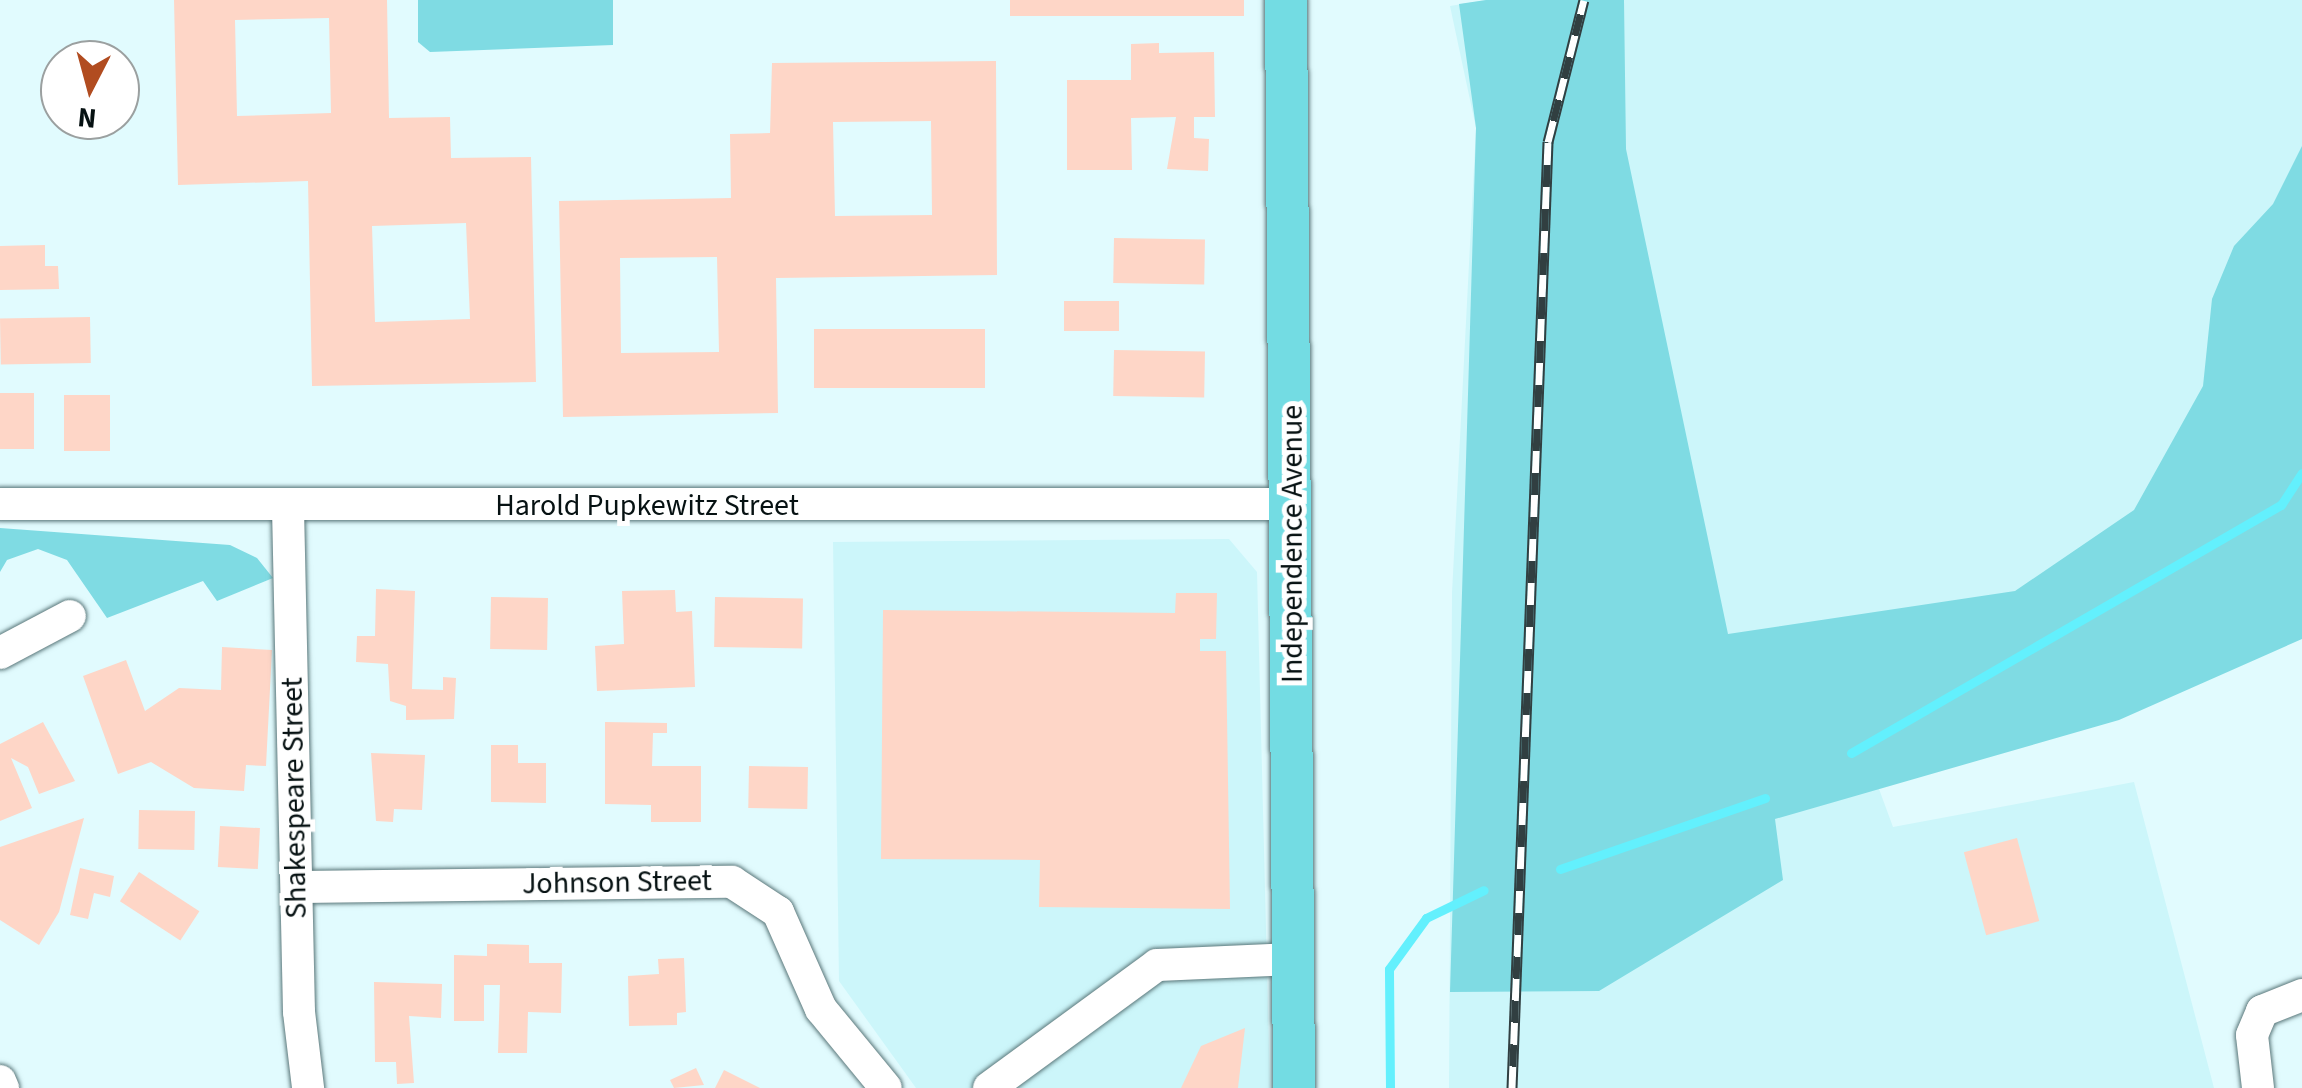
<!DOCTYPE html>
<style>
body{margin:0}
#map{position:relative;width:2302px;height:1088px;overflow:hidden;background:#e1fbfe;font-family:"Source Sans 3",sans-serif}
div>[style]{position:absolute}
.built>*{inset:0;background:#ccf6fa}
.green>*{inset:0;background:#7fdbe3}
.stream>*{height:9px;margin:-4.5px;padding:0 4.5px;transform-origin:4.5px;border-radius:4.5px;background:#63f0fd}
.building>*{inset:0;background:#fed6c7;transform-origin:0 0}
.roads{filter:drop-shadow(0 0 2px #5a777a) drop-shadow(0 0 2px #5a777a)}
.minor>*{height:32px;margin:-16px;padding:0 16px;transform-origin:16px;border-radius:16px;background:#fff}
.major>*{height:42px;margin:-21px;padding:0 21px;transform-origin:21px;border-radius:21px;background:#73dce3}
.rail>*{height:11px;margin-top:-5.5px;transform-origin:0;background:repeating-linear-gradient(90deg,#fff 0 22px,#313f41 0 44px);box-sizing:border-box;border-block:2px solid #313f41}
span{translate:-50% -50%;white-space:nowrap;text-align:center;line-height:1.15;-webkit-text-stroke:10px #fff;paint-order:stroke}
.street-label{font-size:30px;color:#061112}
.north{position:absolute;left:40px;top:40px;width:100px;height:100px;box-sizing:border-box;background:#fff;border:2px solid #9ba0a0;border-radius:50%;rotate:186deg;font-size:28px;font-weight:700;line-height:40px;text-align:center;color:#061112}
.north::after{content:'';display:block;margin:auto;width:35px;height:45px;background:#b14c20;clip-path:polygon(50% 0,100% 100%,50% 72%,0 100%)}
</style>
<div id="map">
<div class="built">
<div style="clip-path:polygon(1486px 0,2302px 0,2302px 458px,1868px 759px,1893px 827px,2134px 782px,2214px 1088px,1449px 1088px,1452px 593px,1476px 128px,1450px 6px)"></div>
<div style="clip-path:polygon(1229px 539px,1257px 572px,1270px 1088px,916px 1088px,839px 981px,833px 542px)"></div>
</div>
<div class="green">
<div style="clip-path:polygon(418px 0,613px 0,613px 45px,430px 52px,418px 42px)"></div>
<div style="clip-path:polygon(1486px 0,1624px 0,1626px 149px,1728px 634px,2015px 591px,2134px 510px,2203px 386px,2212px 299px,2234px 246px,2273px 204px,2302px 146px,2302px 639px,2119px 720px,1775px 819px,1783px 880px,1599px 991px,1450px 992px,1476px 128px,1459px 4px)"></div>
<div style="clip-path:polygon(0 528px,230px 545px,257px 558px,273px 578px,217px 601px,203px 581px,107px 618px,67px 560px,38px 549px,7px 560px,0 572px)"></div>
</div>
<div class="stream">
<div style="left:1851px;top:753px;width:496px;rotate:-30deg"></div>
<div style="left:2281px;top:505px;width:38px;rotate:-57deg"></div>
<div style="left:1560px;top:869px;width:217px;rotate:-19.1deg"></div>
<div style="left:1390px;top:1088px;width:119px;rotate:-90.5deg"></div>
<div style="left:1389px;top:969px;width:63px;rotate:-54deg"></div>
<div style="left:1426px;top:918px;width:64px;rotate:-25.8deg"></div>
</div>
<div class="building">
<div style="clip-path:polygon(evenodd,174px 0,387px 0,389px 118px,450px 117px,451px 158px,531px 157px,536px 382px,312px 386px,308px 181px,178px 185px,174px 0,329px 18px,331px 113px,237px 116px,235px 20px,329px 18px,174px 0,466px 223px,470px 319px,375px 322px,372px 226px,466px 223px)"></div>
<div style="left:1010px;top:0;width:234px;height:16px"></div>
<div style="clip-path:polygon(1159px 43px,1159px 53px,1214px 52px,1215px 117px,1194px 117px,1194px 138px,1209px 139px,1208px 171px,1167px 169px,1176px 117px,1131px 118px,1132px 170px,1067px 170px,1067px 80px,1131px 80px,1131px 44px)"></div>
<div style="clip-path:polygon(evenodd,996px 61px,997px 275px,776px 278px,778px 413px,563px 417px,559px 201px,731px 198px,730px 134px,770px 133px,772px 63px,996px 61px,931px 121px,932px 215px,835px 216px,833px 122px,931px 121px,996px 61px,717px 257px,719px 352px,621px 353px,620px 258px,717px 257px)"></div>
<div style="left:1114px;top:238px;width:91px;height:45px;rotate:1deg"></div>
<div style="clip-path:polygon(45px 245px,45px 266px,58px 266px,59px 289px,0 290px,0 246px)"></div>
<div style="left:1064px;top:301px;width:55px;height:30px"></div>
<div style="left:90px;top:317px;width:46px;height:90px;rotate:89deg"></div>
<div style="left:814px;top:329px;width:171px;height:59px"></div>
<div style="left:1114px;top:350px;width:91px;height:46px;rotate:1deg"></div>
<div style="left:0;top:393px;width:34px;height:56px"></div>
<div style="left:64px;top:395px;width:46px;height:56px"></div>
<div style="clip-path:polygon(376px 589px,415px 591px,412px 689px,443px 690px,443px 677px,456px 678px,454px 719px,406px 720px,406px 706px,390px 701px,388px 664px,356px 662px,357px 636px,375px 636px)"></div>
<div style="clip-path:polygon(675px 590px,676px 612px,692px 611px,695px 687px,597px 691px,595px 646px,624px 644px,622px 591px)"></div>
<div style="clip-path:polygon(1176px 593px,1217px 593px,1216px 639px,1200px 639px,1200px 651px,1226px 651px,1230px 909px,1039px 907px,1040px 860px,881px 859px,883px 610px,1175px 613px)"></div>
<div style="left:491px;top:597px;width:57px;height:52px;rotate:1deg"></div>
<div style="left:715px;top:597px;width:88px;height:50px;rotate:1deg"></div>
<div style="clip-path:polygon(222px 647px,272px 650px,266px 766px,246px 765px,244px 791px,194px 788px,151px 762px,118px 774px,83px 676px,126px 660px,145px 711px,179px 688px,221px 690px)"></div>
<div style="clip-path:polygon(43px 722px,75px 781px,39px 794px,28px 767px,11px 758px,32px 808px,0 821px,0 744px)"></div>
<div style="clip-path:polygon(605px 722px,667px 723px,667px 733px,653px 733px,652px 766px,701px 766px,701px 822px,651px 822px,651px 805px,605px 804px)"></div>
<div style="clip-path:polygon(491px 745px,518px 745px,518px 763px,546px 763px,546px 803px,491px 802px)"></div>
<div style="clip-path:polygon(371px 753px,425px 755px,422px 810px,394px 809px,393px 822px,376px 821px)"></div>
<div style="left:749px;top:766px;width:59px;height:42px;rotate:1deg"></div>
<div style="left:139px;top:810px;width:56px;height:39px;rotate:1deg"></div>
<div style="clip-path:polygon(84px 818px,59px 912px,39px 945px,0 920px,0 847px)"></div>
<div style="left:220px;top:826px;width:40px;height:41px;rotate:3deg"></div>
<div style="left:2017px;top:838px;width:86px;height:55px;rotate:75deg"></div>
<div style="clip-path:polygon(80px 868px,114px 876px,110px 897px,94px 893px,88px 919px,70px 915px)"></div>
<div style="left:139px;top:872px;width:72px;height:35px;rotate:33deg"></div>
<div style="clip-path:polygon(487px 944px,529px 945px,529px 963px,562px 963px,561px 1013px,528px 1012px,527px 1053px,498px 1053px,500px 985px,484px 985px,484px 1021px,454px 1021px,454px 955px,487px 956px)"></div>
<div style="clip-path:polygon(684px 958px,686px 1012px,677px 1013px,677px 1025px,629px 1026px,628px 976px,659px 974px,658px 959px)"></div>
<div style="clip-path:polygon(374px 982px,442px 984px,441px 1018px,409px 1016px,414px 1083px,397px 1084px,396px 1062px,375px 1062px)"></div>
<div style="clip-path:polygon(1245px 1028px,1238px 1088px,1181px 1088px,1201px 1046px)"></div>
<div style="clip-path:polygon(696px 1068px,704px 1085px,674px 1088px,670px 1080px)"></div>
<div style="clip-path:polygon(724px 1070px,760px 1088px,715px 1088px)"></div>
</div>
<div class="roads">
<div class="minor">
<div style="left:0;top:504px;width:1295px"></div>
<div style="left:288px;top:508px;width:504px;rotate:88.75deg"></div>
<div style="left:299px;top:1012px;width:77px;rotate:83.2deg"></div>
<div style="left:0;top:653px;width:79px;rotate:-27.9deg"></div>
<div style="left:297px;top:887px;width:435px;rotate:-0.7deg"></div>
<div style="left:732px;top:882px;width:55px;rotate:33.1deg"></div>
<div style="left:778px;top:912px;width:106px;rotate:66.1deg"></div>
<div style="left:821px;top:1009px;width:102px;rotate:50.6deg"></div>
<div style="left:0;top:1081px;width:8px;rotate:67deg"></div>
<div style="left:989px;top:1088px;width:208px;rotate:-36.2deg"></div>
<div style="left:1157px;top:965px;width:137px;rotate:-2.5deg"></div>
<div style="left:2258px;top:1088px;width:53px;rotate:-96.5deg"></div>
<div style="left:2252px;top:1035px;width:26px;rotate:-67deg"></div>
<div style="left:2262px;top:1011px;width:43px;rotate:-21.8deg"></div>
</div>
<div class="major">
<div style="left:1286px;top:0;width:1088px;rotate:89.58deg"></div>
</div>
</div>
<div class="rail">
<div style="left:1512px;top:1088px;width:947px;rotate:-87.82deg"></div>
<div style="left:1548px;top:142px;width:146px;rotate:-75.8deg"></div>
</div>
<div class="street-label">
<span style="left:647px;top:506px">Harold Pupkewitz Street</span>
<span style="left:1293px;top:544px;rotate:-90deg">Independence Avenue</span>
<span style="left:295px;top:798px;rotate:-91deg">Shakespeare Street</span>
<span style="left:617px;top:883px;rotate:-1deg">Johnson Street</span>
</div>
<div class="north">N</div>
</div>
